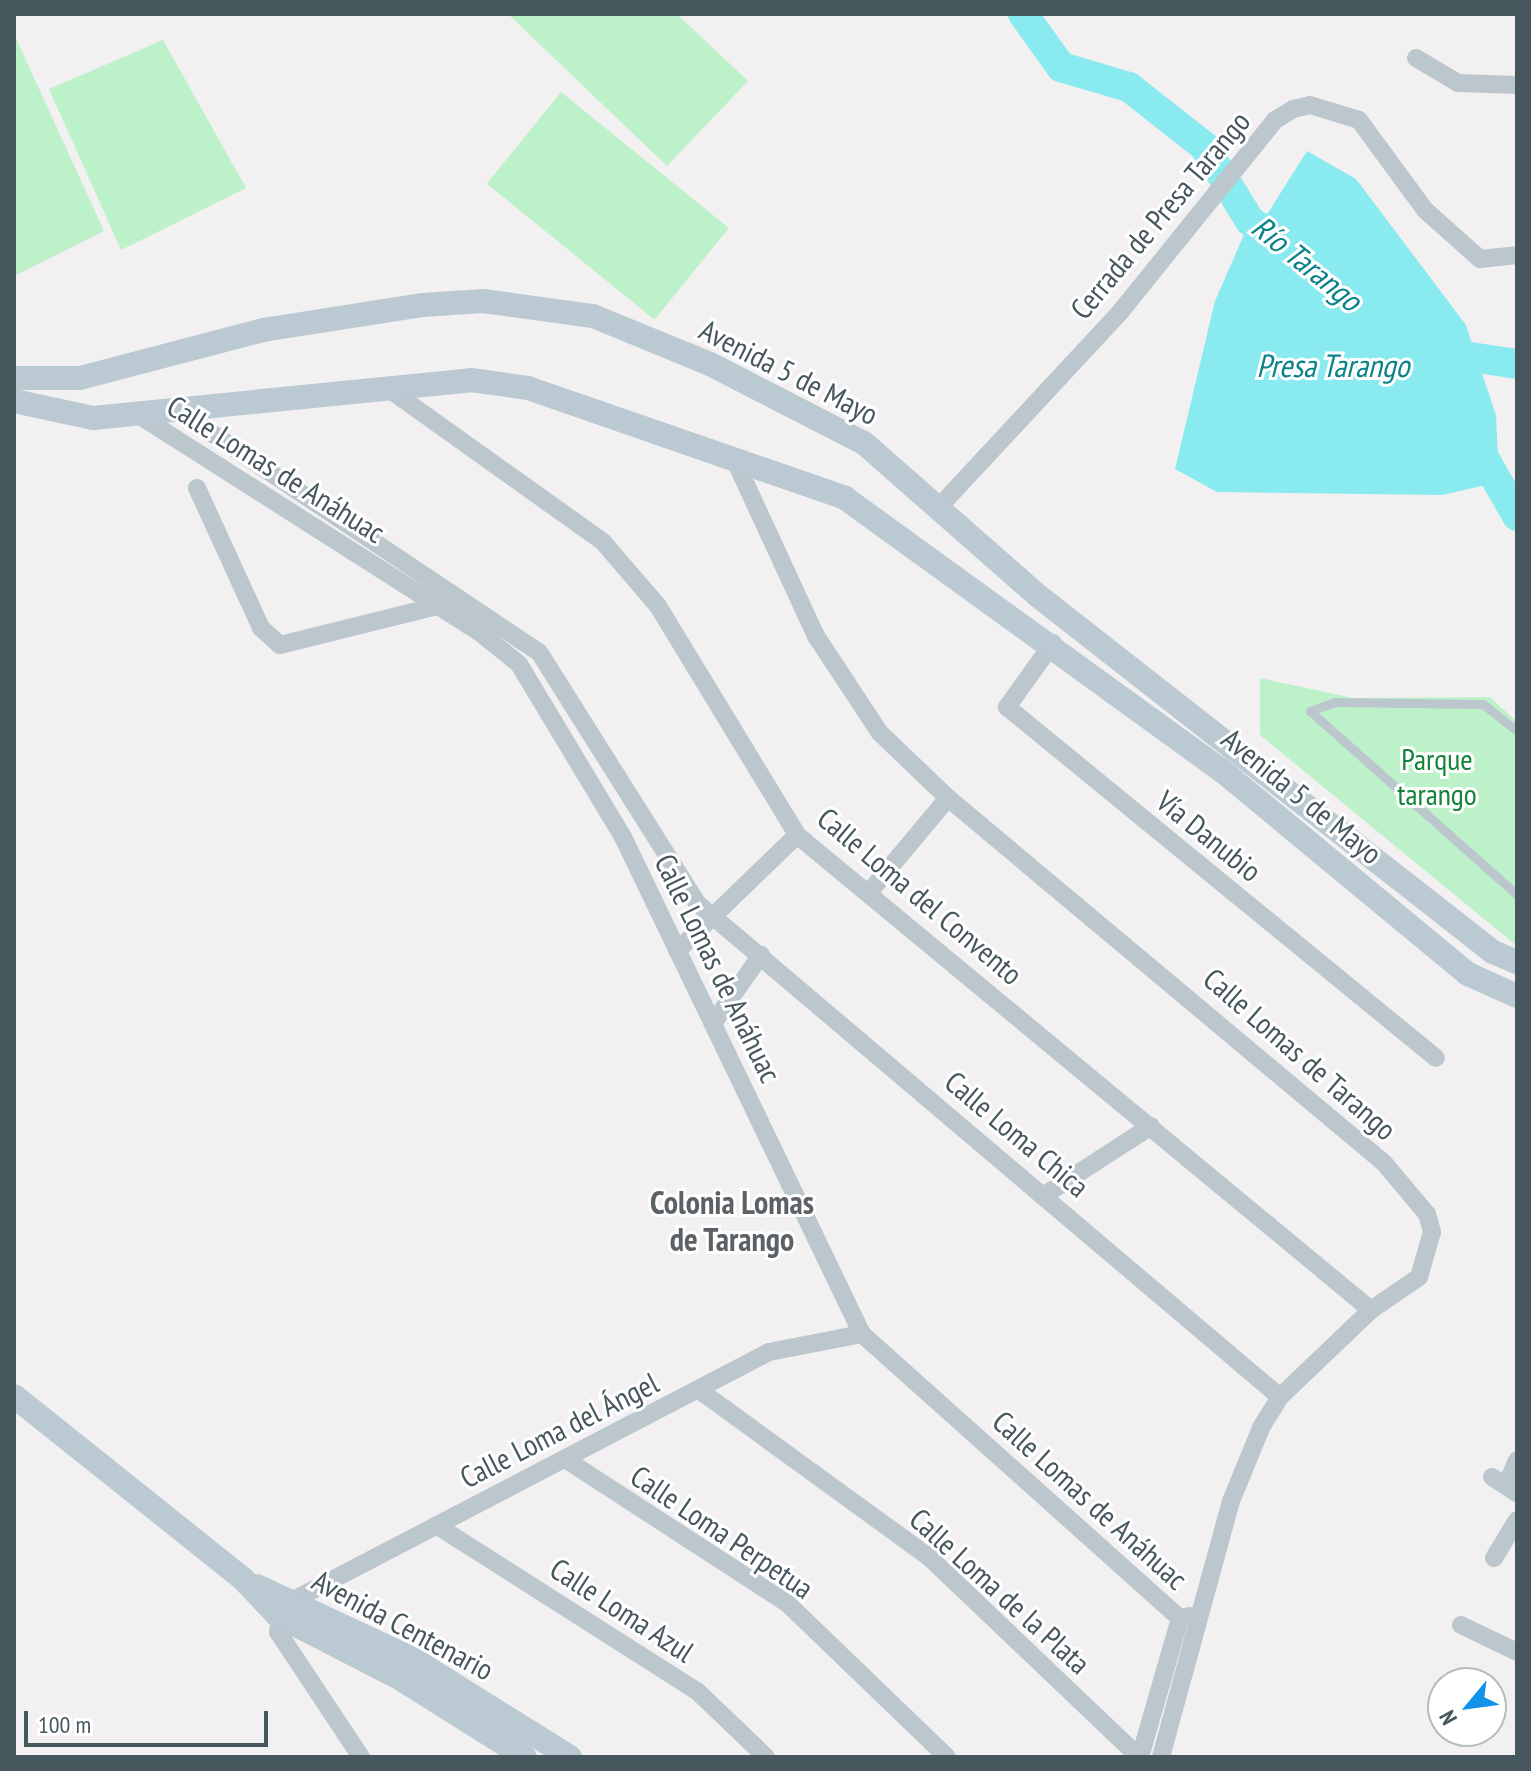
<!DOCTYPE html>
<meta charset="utf-8">
<style>
body{margin:0}
#map{position:relative;width:1531px;height:1771px;overflow:hidden;background:#f2f0f0;font-family:"PT Sans Narrow",sans-serif}
div>[style]{position:absolute}
.green>*{inset:0;background:#bdf1c9;transform-origin:0 0}
.water>*{inset:0;background:#89eaef}
.river>*{height:30px;margin:-15px;padding:0 15px;transform-origin:15px;border-radius:15px;background:#89eaef}
.service>*{height:9px;margin:-4.5px;padding:0 4.5px;transform-origin:4.5px;border-radius:4.5px;background:#bbc7cd}
.minor>*{height:18px;margin:-9px;padding:0 9px;transform-origin:9px;border-radius:9px;background:#bbc7cd}
.secondary>*{height:24px;margin:-12px;padding:0 12px;transform-origin:12px;border-radius:12px;background:#bbcad2}
span{translate:-50% -50%;white-space:nowrap;text-align:center;line-height:1.15;-webkit-text-stroke:6px #fff;paint-order:stroke}
.street-label{font-size:30px;color:#47575e}
.park-label{font-size:30px;color:#14833a}
.water-label{font-size:32px;color:#0a8289;font-style:italic}
.neighbourhood-label{font-size:32px;color:#5c6165;font-weight:700}
.frame{position:absolute;inset:0;border:16px solid #47575e;pointer-events:none}
.north{position:absolute;left:1427px;top:1667px;width:80px;height:80px;box-sizing:border-box;background:#fff;border:2px solid #b5bcbf;border-radius:50%;rotate:241deg;font-size:22px;font-weight:700;line-height:32px;text-align:center;color:#47575e}
.north::after{content:'';display:block;margin:auto;width:28px;height:36px;background:#1392e9;clip-path:polygon(50% 0,100% 100%,50% 72%,0 100%)}
.scale{position:absolute;left:24px;top:1711px;width:244px;height:36px;box-sizing:border-box;border:4px solid #47575e;border-top:0;padding-left:10px;font-size:24px;line-height:28px;white-space:nowrap;color:#47575e;-webkit-text-stroke:6px #fff;paint-order:stroke}
</style>
<div id="map">
<div class="green">
<div style="clip-path:polygon(508px 14px,677px 14px,748px 81px,667px 166px)"></div>
<div style="clip-path:polygon(14px 34px,104px 231px,14px 276px)"></div>
<div style="clip-path:polygon(163px 40px,246px 188px,121px 250px,49px 89px)"></div>
<div style="left:561px;top:92px;width:216px;height:118px;rotate:39deg"></div>
<div style="clip-path:polygon(1260px 678px,1353px 698px,1490px 697px,1517px 722px,1517px 946px,1260px 735px)"></div>
</div>
<div class="water">
<div style="clip-path:polygon(1307px 151px,1356px 179px,1466px 325px,1496px 415px,1499px 482px,1442px 495px,1217px 492px,1175px 469px,1215px 301px,1250px 221px,1268px 213px)"></div>
</div>
<div class="river">
<div style="left:1023px;top:14px;width:65px;rotate:54.4deg"></div>
<div style="left:1061px;top:67px;width:71px;rotate:16.4deg"></div>
<div style="left:1129px;top:87px;width:95px;rotate:38.2deg"></div>
<div style="left:1204px;top:146px;width:88px;rotate:58.5deg"></div>
<div style="left:1250px;top:221px;width:39px;rotate:35deg"></div>
<div style="left:1437px;top:352px;width:81px;rotate:8.5deg"></div>
<div style="left:1479px;top:449px;width:77px;rotate:60.4deg"></div>
</div>
<div class="service">
<div style="left:1517px;top:731px;width:43px;rotate:-141.5deg"></div>
<div style="left:1483px;top:704px;width:148px;rotate:-179.2deg"></div>
<div style="left:1335px;top:702px;width:27px;rotate:160deg"></div>
<div style="left:1310px;top:711px;width:277px;rotate:41.6deg"></div>
</div>
<div class="minor">
<div style="left:1416px;top:58px;width:49px;rotate:30.8deg"></div>
<div style="left:1458px;top:83px;width:59px;rotate:1.9deg"></div>
<div style="left:386px;top:387px;width:267px;rotate:35.5deg"></div>
<div style="left:603px;top:542px;width:84px;rotate:49.3deg"></div>
<div style="left:658px;top:606px;width:268px;rotate:58.7deg"></div>
<div style="left:797px;top:835px;width:745px;rotate:39.61deg"></div>
<div style="left:174px;top:408px;width:439px;rotate:33.8deg"></div>
<div style="left:539px;top:652px;width:297px;rotate:57.8deg"></div>
<div style="left:697px;top:903px;width:764px;rotate:40.28deg"></div>
<div style="left:137px;top:414px;width:404px;rotate:32.5deg"></div>
<div style="left:478px;top:631px;width:53px;rotate:38.8deg"></div>
<div style="left:519px;top:664px;width:202px;rotate:59deg"></div>
<div style="left:623px;top:837px;width:551px;rotate:64.32deg"></div>
<div style="left:862px;top:1334px;width:426px;rotate:41.8deg"></div>
<div style="left:737px;top:465px;width:188px;rotate:65.2deg"></div>
<div style="left:816px;top:636px;width:116px;rotate:56.6deg"></div>
<div style="left:880px;top:733px;width:94px;rotate:43.7deg"></div>
<div style="left:948px;top:798px;width:569px;rotate:39.93deg"></div>
<div style="left:1384px;top:1163px;width:67px;rotate:49.9deg"></div>
<div style="left:1427px;top:1214px;width:19px;rotate:74deg"></div>
<div style="left:1432px;top:1232px;width:47px;rotate:106.1deg"></div>
<div style="left:1419px;top:1277px;width:58px;rotate:145.5deg"></div>
<div style="left:1371px;top:1310px;width:126px;rotate:136.3deg"></div>
<div style="left:1280px;top:1397px;width:36px;rotate:122deg"></div>
<div style="left:1261px;top:1428px;width:79px;rotate:112.3deg"></div>
<div style="left:1231px;top:1501px;width:265px;rotate:105.3deg"></div>
<div style="left:197px;top:488px;width:154px;rotate:65.4deg"></div>
<div style="left:261px;top:628px;width:25px;rotate:42deg"></div>
<div style="left:280px;top:645px;width:163px;rotate:-13.9deg"></div>
<div style="left:940px;top:506px;width:266px;rotate:-47.1deg"></div>
<div style="left:1121px;top:311px;width:245px;rotate:-51.1deg"></div>
<div style="left:1275px;top:120px;width:21px;rotate:-31deg"></div>
<div style="left:1293px;top:109px;width:17px;rotate:-13deg"></div>
<div style="left:1310px;top:105px;width:51px;rotate:17deg"></div>
<div style="left:1359px;top:120px;width:112px;rotate:53.7deg"></div>
<div style="left:1425px;top:210px;width:74px;rotate:41.7deg"></div>
<div style="left:1480px;top:259px;width:37px;rotate:-6deg"></div>
<div style="left:1053px;top:643px;width:79px;rotate:125.7deg"></div>
<div style="left:1007px;top:707px;width:554px;rotate:39.29deg"></div>
<div style="left:871px;top:890px;width:120px;rotate:-50.1deg"></div>
<div style="left:677px;top:951px;width:167px;rotate:-44deg"></div>
<div style="left:714px;top:1022px;width:82px;rotate:-55deg"></div>
<div style="left:1046px;top:1194px;width:125px;rotate:-32.9deg"></div>
<div style="left:699px;top:1390px;width:286px;rotate:36deg"></div>
<div style="left:930px;top:1558px;width:289px;rotate:43.6deg"></div>
<div style="left:565px;top:1459px;width:265px;rotate:33deg"></div>
<div style="left:787px;top:1603px;width:222px;rotate:43.9deg"></div>
<div style="left:1492px;top:1477px;width:30px;rotate:33deg"></div>
<div style="left:1506px;top:1486px;width:28px;rotate:-67deg"></div>
<div style="left:436px;top:1525px;width:309px;rotate:32.5deg"></div>
<div style="left:697px;top:1691px;width:95px;rotate:43.7deg"></div>
<div style="left:1494px;top:1558px;width:44px;rotate:-58.8deg"></div>
<div style="left:1461px;top:1625px;width:62px;rotate:25.7deg"></div>
<div style="left:361px;top:1757px;width:150px;rotate:-123.6deg"></div>
<div style="left:278px;top:1632px;width:28px;rotate:-77deg"></div>
<div style="left:284px;top:1605px;width:547px;rotate:-27.55deg"></div>
<div style="left:769px;top:1352px;width:95px;rotate:-11deg"></div>
<div style="left:1140px;top:1757px;width:145px;rotate:-73.9deg"></div>
<div style="left:1180px;top:1618px;width:10px;rotate:-11deg"></div>
</div>
<div class="secondary">
<div style="left:14px;top:378px;width:66px"></div>
<div style="left:80px;top:378px;width:189px;rotate:-14.7deg"></div>
<div style="left:263px;top:330px;width:162px;rotate:-8.9deg"></div>
<div style="left:423px;top:305px;width:60px;rotate:-3.8deg"></div>
<div style="left:483px;top:301px;width:111px;rotate:7.8deg"></div>
<div style="left:593px;top:316px;width:126px;rotate:22.3deg"></div>
<div style="left:710px;top:364px;width:173px;rotate:27.2deg"></div>
<div style="left:864px;top:443px;width:230px;rotate:41.3deg"></div>
<div style="left:1037px;top:595px;width:579px;rotate:38.06deg"></div>
<div style="left:1493px;top:952px;width:26px;rotate:23deg"></div>
<div style="left:14px;top:401px;width:81px;rotate:12.1deg"></div>
<div style="left:93px;top:418px;width:380px;rotate:-5.7deg"></div>
<div style="left:471px;top:380px;width:58px;rotate:8deg"></div>
<div style="left:528px;top:388px;width:336px;rotate:19.1deg"></div>
<div style="left:845px;top:498px;width:463px;rotate:35.9deg"></div>
<div style="left:1220px;top:769px;width:322px;rotate:39.6deg"></div>
<div style="left:1468px;top:974px;width:54px;rotate:24.2deg"></div>
<div style="left:14px;top:1396px;width:293px;rotate:38.6deg"></div>
<div style="left:243px;top:1579px;width:50px;rotate:46.6deg"></div>
<div style="left:277px;top:1615px;width:140px;rotate:27.3deg"></div>
<div style="left:401px;top:1679px;width:146px;rotate:32.2deg"></div>
<div style="left:257px;top:1586px;width:172px;rotate:25.1deg"></div>
<div style="left:413px;top:1659px;width:185px;rotate:32deg"></div>
</div>
<div class="street-label">
<span style="left:1160px;top:215px;rotate:-50deg">Cerrada de Presa Tarango</span>
<span style="left:789px;top:372px;rotate:27deg">Avenida 5 de Mayo</span>
<span style="left:276px;top:469px;rotate:32deg">Calle Lomas de Anáhuac</span>
<span style="left:1302px;top:796px;rotate:39deg">Avenida 5 de Mayo</span>
<span style="left:1209px;top:836px;rotate:39deg">Vía Danubio</span>
<span style="left:920px;top:896px;rotate:40deg">Calle Loma del Convento</span>
<span style="left:718px;top:968px;rotate:64deg">Calle Lomas de Anáhuac</span>
<span style="left:1300px;top:1054px;rotate:41deg">Calle Lomas de Tarango</span>
<span style="left:1017px;top:1134px;rotate:40deg">Calle Loma Chica</span>
<span style="left:559px;top:1430px;rotate:-27deg">Calle Loma del Ángel</span>
<span style="left:1090px;top:1500px;rotate:42deg">Calle Lomas de Anáhuac</span>
<span style="left:722px;top:1532px;rotate:34deg">Calle Loma Perpetua</span>
<span style="left:1000px;top:1591px;rotate:42deg">Calle Loma de la Plata</span>
<span style="left:622px;top:1610px;rotate:33deg">Calle Loma Azul</span>
<span style="left:403px;top:1625px;rotate:28deg">Avenida Centenario</span>
</div>
<div class="park-label">
<span style="left:1437px;top:776px">Parque<br>tarango</span>
</div>
<div class="water-label">
<span style="left:1307px;top:263px;rotate:39deg">Río Tarango</span>
<span style="left:1333px;top:365px">Presa Tarango</span>
</div>
<div class="neighbourhood-label">
<span style="left:732px;top:1221px">Colonia Lomas<br>de Tarango</span>
</div>
<div class="frame"></div>
<div class="north">N</div>
<div class="scale">100 m</div>
</div>
